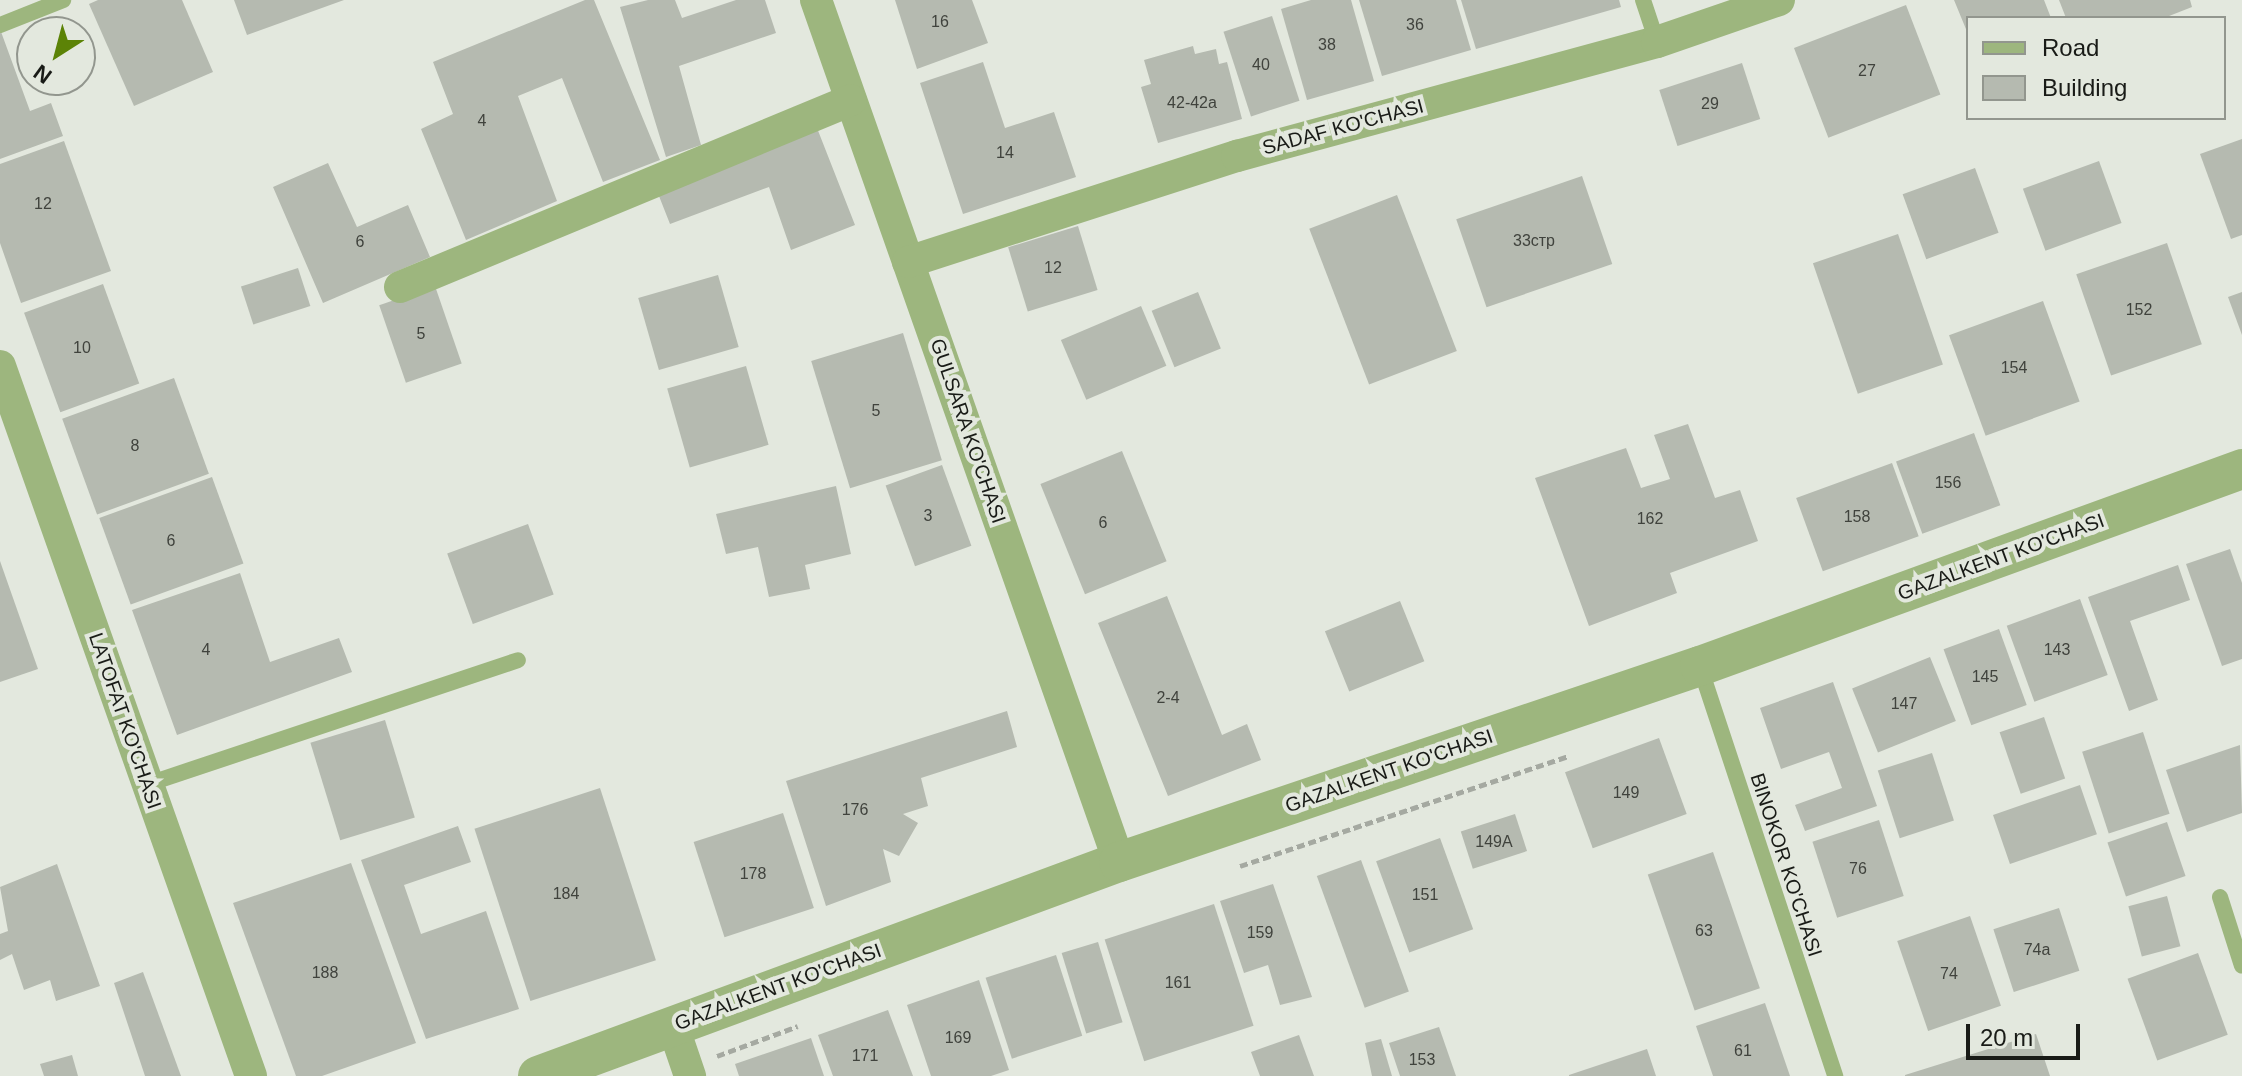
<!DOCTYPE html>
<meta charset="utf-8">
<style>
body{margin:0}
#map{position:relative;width:2242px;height:1076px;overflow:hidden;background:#e3e8de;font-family:Helvetica,sans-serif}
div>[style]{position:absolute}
.building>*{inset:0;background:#b5bab0;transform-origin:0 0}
.path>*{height:5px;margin-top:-2.5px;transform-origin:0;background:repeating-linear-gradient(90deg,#a5a9a1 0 8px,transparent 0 12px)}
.service>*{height:16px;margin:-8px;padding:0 8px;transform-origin:8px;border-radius:8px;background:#9db67e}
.minor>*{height:32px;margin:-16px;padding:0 16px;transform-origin:16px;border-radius:16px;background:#9db67e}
.tertiary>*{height:40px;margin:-20px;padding:0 20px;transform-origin:20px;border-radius:20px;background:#9db67e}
span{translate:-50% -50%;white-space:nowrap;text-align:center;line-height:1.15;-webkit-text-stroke:8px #e3e8de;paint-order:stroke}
.number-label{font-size:16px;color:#40433d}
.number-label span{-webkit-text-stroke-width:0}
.street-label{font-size:20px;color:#191b17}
.legend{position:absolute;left:1966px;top:16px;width:260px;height:104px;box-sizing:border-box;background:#e3e8de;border:2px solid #92968e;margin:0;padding:10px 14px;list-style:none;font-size:24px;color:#191b17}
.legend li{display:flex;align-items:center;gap:16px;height:40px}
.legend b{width:40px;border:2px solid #92968e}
.north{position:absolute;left:16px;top:16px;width:80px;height:80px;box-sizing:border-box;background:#e3e8de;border:2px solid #92968e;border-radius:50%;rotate:216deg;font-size:22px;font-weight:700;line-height:32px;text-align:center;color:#191b17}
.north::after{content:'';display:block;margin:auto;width:28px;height:36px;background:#5c8307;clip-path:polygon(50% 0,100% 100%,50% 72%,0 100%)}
.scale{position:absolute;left:1966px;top:1024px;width:114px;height:36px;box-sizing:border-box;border:4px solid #191b17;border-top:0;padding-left:10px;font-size:24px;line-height:28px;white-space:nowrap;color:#191b17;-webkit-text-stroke:6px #e3e8de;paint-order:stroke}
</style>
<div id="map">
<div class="building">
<div style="clip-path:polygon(98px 0,182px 0,213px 72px,134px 106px,89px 4px)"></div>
<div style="clip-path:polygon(234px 0,344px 0,247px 35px)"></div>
<div style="clip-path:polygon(585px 0,594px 0,660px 160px,603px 182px,562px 78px,518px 96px,557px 201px,466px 240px,421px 129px,453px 114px,433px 62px)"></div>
<div style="clip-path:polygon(648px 0,675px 0,682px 18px,736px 0,765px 0,776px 33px,679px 66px,701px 145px,666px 157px,620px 7px)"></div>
<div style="clip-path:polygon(895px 0,972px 0,988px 43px,917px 69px)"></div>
<div style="clip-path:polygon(1311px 0,1351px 0,1374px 81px,1307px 100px,1281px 9px)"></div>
<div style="clip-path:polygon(1359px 0,1456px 0,1471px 50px,1382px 76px)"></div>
<div style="clip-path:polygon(1461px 0,1619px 0,1621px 7px,1476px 49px)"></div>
<div style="clip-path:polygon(1954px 0,2044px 0,2051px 18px,1968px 18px,1968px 34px)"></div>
<div style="clip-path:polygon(2059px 0,2190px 0,2192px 7px,2164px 18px,2066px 18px)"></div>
<div style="left:1906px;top:5px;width:96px;height:120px;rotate:69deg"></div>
<div style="left:1272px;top:16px;width:89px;height:51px;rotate:72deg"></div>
<div style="clip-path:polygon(0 29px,30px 111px,51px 103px,63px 136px,0 159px)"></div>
<div style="clip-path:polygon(1193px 46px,1195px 54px,1216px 49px,1219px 64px,1227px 62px,1242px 119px,1158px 143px,1141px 87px,1151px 84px,1144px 60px)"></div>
<div style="clip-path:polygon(983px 62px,1005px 128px,1054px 112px,1076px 177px,963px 214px,920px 83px)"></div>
<div style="left:1742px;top:63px;width:59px;height:87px;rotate:72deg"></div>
<div style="clip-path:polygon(817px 128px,855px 225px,791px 250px,769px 187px,670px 224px,657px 191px)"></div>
<div style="clip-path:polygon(2242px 139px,2242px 235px,2231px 239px,2200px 154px)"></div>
<div style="clip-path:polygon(64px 141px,111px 271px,21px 303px,0 243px,0 164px)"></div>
<div style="left:2099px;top:161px;width:66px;height:81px;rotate:70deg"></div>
<div style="clip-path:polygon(328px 163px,357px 227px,408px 205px,430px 257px,323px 303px,273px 187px)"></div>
<div style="left:1975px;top:168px;width:69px;height:77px;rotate:70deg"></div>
<div style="left:1582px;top:176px;width:93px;height:133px;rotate:71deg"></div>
<div style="left:1397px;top:195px;width:167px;height:94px;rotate:69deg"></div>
<div style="left:1078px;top:226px;width:67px;height:73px;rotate:73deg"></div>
<div style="left:1898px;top:234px;width:138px;height:90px;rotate:71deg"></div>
<div style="left:2167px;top:243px;width:107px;height:96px;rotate:71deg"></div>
<div style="left:298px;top:268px;width:40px;height:60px;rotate:72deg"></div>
<div style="left:718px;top:275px;width:75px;height:83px;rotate:74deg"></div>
<div style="left:103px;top:284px;width:106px;height:84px;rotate:70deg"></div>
<div style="left:435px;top:286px;width:82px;height:59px;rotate:71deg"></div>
<div style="left:1198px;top:292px;width:61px;height:50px;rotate:68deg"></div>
<div style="clip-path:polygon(2242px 292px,2242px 335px,2228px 297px)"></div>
<div style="left:2043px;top:301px;width:107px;height:100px;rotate:70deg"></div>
<div style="left:1141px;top:306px;width:65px;height:87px;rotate:67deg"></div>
<div style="left:903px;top:333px;width:133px;height:96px;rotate:73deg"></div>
<div style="left:746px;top:366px;width:82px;height:82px;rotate:74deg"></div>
<div style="left:174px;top:378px;width:102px;height:119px;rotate:70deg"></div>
<div style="clip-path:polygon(1688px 424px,1715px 498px,1740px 490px,1758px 541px,1670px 573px,1677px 593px,1589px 626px,1535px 478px,1626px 448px,1641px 488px,1670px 479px,1654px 435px)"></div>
<div style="left:1974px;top:433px;width:77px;height:83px;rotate:70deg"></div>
<div style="left:1122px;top:451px;width:119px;height:88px;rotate:68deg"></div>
<div style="left:1892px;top:463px;width:78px;height:102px;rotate:70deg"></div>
<div style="left:942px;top:465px;width:86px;height:60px;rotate:70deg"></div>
<div style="left:212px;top:477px;width:92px;height:120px;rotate:70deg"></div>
<div style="clip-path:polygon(836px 486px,851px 554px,805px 565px,810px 589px,769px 597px,758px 547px,726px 554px,716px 514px)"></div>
<div style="left:528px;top:524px;width:75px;height:86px;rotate:70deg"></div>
<div style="clip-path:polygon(2230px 549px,2242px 583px,2242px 659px,2222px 666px,2186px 564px)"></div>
<div style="clip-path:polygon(0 561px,38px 669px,0 682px)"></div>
<div style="clip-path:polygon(2178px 565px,2190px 600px,2130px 621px,2158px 700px,2129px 711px,2088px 597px)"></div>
<div style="clip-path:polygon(240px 573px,270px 662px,339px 638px,352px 672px,177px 735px,132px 610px)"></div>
<div style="clip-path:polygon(1167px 596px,1222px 735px,1247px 724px,1261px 760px,1168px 796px,1098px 623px)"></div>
<div style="left:2080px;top:599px;width:81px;height:78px;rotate:70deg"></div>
<div style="left:1400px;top:601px;width:65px;height:81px;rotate:68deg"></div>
<div style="left:1999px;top:629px;width:81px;height:59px;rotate:70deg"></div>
<div style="left:1930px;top:657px;width:69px;height:84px;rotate:68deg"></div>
<div style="clip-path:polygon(1833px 682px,1877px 806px,1805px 831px,1795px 805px,1842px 788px,1829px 752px,1781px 769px,1760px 708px)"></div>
<div style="clip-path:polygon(1007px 711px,1017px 747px,921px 778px,928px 806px,903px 814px,918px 823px,899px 856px,883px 849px,891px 882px,826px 906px,786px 781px)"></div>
<div style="left:2044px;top:717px;width:65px;height:47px;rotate:71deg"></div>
<div style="left:385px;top:720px;width:102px;height:78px;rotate:73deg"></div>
<div style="left:2143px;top:732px;width:86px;height:64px;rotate:72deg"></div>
<div style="left:1659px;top:738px;width:81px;height:100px;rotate:70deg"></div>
<div style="clip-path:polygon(2240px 745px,2242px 813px,2187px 832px,2166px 770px)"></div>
<div style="left:1932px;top:753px;width:71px;height:57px;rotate:72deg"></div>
<div style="left:2080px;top:785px;width:52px;height:92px;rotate:71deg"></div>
<div style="left:600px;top:788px;width:181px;height:132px;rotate:72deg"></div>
<div style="left:783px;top:813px;width:100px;height:94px;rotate:72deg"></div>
<div style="left:1515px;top:814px;width:39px;height:57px;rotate:72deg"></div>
<div style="left:1879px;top:820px;width:80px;height:70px;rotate:72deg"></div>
<div style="left:2167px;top:822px;width:57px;height:63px;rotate:71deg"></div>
<div style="clip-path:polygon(458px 826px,471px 862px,404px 885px,421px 934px,486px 911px,519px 1009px,426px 1039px,361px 860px)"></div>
<div style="left:1440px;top:838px;width:97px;height:68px;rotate:70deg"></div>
<div style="left:1713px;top:852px;width:144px;height:69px;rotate:71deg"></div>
<div style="left:1361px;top:860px;width:140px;height:47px;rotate:70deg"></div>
<div style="clip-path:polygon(351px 863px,416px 1043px,322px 1076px,296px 1076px,233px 903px)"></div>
<div style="clip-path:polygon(57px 864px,100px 986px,56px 1001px,50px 980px,24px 990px,12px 954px,0 960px,0 934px,8px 931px,0 887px)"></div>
<div style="clip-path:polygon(1273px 884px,1312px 997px,1280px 1005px,1268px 965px,1244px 973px,1220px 901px)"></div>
<div style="left:2167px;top:896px;width:52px;height:40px;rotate:75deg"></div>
<div style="left:1214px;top:904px;width:128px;height:115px;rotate:72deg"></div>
<div style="left:2059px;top:908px;width:66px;height:69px;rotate:72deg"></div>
<div style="left:1970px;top:916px;width:95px;height:77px;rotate:71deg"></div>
<div style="left:1098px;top:942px;width:84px;height:38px;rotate:73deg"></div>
<div style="left:2198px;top:953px;width:87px;height:75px;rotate:70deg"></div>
<div style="left:1056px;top:955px;width:85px;height:74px;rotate:72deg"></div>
<div style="clip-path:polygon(143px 972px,181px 1076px,145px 1076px,114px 983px)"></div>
<div style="clip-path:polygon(979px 980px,1009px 1070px,991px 1076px,931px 1076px,907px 1005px)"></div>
<div style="clip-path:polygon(1765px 1003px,1790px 1076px,1713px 1076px,1696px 1026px)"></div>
<div style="clip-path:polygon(888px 1010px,913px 1076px,833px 1076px,818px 1035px)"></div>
<div style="clip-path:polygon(1439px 1027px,1456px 1076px,1400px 1076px,1389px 1043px)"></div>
<div style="clip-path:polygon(2036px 1034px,2050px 1076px,1905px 1076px,1905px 1075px)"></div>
<div style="clip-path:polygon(1299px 1035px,1314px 1076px,1260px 1076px,1251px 1052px)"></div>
<div style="clip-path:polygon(811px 1038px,824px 1076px,739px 1076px,735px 1064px)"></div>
<div style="clip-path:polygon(1381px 1039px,1392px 1076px,1372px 1076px,1365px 1043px)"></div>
<div style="clip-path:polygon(1647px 1049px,1656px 1076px,1569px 1076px,1569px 1075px)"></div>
<div style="clip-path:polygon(72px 1055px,78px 1076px,44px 1076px,40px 1064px)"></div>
</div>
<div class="path">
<div style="left:1240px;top:866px;width:346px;rotate:-18.5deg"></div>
<div style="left:717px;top:1056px;width:86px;rotate:-20.3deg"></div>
</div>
<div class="service">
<div style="left:1643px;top:0;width:44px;rotate:71.6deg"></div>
<div style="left:0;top:25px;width:68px;rotate:-21.6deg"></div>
<div style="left:1700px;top:667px;width:431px;rotate:71.7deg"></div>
<div style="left:148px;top:784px;width:390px;rotate:-18.5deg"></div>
<div style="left:2220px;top:897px;width:72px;rotate:72.3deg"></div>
</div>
<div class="minor">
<div style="left:816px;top:0;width:914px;rotate:70.63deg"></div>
<div style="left:908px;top:262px;width:346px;rotate:-17.9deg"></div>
<div style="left:1237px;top:156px;width:435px;rotate:-15.2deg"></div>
<div style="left:1657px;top:42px;width:129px;rotate:-19deg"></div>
<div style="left:400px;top:287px;width:488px;rotate:-22.5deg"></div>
<div style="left:0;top:366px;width:753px;rotate:70.53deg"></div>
<div style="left:673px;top:1026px;width:53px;rotate:71.2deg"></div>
</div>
<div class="tertiary">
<div style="left:538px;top:1076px;width:619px;rotate:-20.22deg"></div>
<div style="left:1119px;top:862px;width:613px;rotate:-18.64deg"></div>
<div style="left:1700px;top:666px;width:577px;rotate:-19.97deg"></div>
</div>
<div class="number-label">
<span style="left:940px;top:22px">16</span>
<span style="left:1415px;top:25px">36</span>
<span style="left:1327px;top:45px">38</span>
<span style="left:1261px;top:65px">40</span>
<span style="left:1867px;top:71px">27</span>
<span style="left:1192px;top:103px">42-42a</span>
<span style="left:1710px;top:104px">29</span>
<span style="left:482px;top:121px">4</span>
<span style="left:1005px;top:153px">14</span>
<span style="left:43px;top:204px">12</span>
<span style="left:1534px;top:241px">33стр</span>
<span style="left:360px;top:242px">6</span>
<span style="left:1053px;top:268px">12</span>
<span style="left:2139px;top:310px">152</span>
<span style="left:421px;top:334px">5</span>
<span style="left:82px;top:348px">10</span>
<span style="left:2014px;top:368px">154</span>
<span style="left:876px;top:411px">5</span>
<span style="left:135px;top:446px">8</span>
<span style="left:1948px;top:483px">156</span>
<span style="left:928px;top:516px">3</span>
<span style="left:1857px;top:517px">158</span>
<span style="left:1650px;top:519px">162</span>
<span style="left:1103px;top:523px">6</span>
<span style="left:171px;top:541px">6</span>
<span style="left:206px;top:650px">4</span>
<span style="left:2057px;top:650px">143</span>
<span style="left:1985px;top:677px">145</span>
<span style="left:1168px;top:698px">2-4</span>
<span style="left:1904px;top:704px">147</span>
<span style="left:1626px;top:793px">149</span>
<span style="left:855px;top:810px">176</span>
<span style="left:1494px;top:842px">149A</span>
<span style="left:1858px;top:869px">76</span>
<span style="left:753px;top:874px">178</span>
<span style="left:566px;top:894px">184</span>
<span style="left:1425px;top:895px">151</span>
<span style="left:1704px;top:931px">63</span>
<span style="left:1260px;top:933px">159</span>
<span style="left:2037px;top:950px">74а</span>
<span style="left:325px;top:973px">188</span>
<span style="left:1949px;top:974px">74</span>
<span style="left:1178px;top:983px">161</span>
<span style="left:958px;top:1038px">169</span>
<span style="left:1743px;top:1051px">61</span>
<span style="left:865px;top:1056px">171</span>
<span style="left:1422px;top:1060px">153</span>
</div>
<div class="street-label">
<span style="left:1343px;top:127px;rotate:-15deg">SADAF KO'CHASI</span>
<span style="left:968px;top:431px;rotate:71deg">GULSARA KO'CHASI</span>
<span style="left:2001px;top:557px;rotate:-20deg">GAZALKENT KO'CHASI</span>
<span style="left:125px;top:721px;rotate:71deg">LATOFAT KO'CHASI</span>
<span style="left:1389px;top:771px;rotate:-19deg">GAZALKENT KO'CHASI</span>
<span style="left:1786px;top:865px;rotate:72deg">BINOKOR KO'CHASI</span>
<span style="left:778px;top:987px;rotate:-20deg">GAZALKENT KO'CHASI</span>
</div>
<ul class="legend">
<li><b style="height:10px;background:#9db67e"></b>Road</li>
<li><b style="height:22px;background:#b5bab0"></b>Building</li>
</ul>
<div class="north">N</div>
<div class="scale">20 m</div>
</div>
